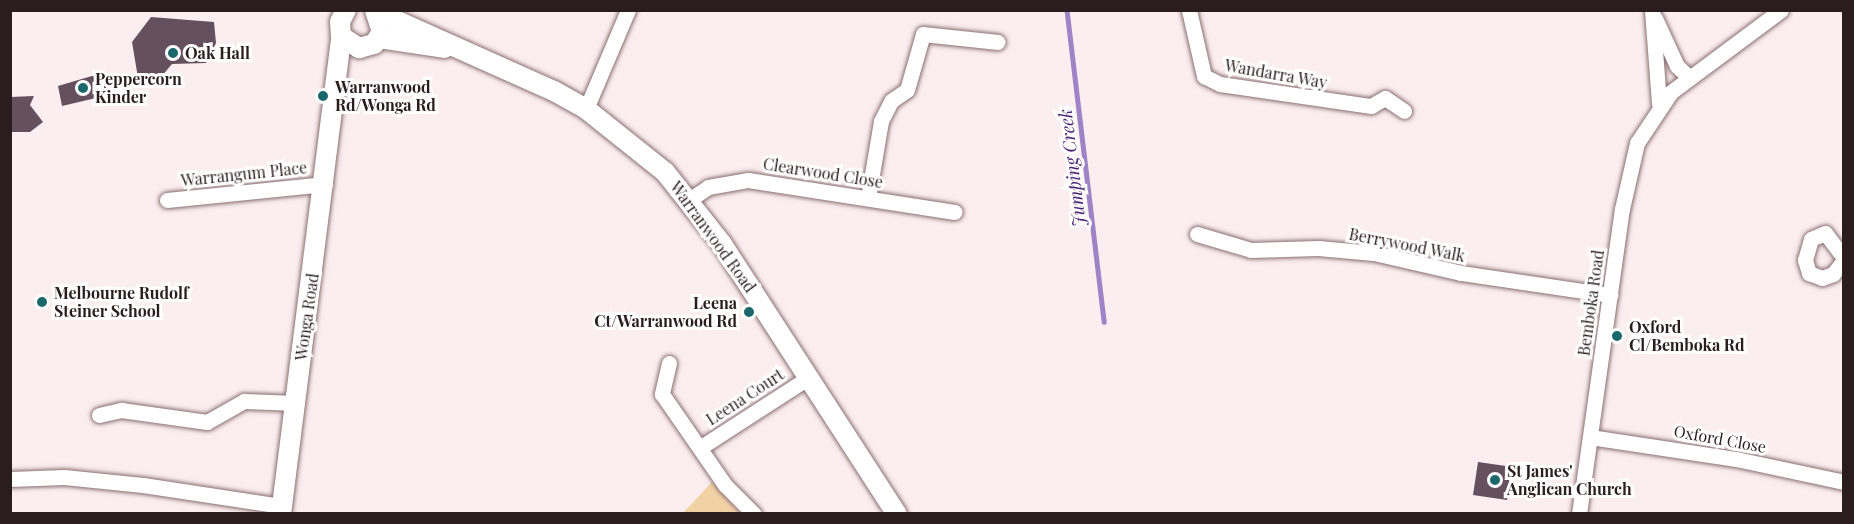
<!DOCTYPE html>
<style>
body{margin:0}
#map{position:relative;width:1854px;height:524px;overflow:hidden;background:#fbeef0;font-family:"Playfair Display",serif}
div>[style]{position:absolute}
.green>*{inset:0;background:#f1d2a5}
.stream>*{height:4.5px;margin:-2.25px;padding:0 2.25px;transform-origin:2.25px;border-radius:2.25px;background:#9e83c6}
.building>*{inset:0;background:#64505f}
.roads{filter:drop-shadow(0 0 2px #896e71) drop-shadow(0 0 2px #896e71)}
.minor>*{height:15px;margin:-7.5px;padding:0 7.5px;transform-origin:7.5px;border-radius:7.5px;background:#fff}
.major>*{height:20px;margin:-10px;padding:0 10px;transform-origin:10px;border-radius:10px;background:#fff}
.dots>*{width:16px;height:16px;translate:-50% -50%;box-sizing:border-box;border:3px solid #fff;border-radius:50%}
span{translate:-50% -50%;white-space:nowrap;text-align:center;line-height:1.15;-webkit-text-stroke:6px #fff;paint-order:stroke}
.poi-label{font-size:16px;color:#291d1f;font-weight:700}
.left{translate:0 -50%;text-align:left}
.right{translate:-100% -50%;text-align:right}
.street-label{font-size:16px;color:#291d1f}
.water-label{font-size:18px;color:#492272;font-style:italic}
.frame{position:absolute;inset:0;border:12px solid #291d1f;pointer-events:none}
</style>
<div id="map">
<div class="green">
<div style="clip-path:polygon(712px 482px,740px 513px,683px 513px)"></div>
</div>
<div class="stream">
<div style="left:1067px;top:10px;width:314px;rotate:83.2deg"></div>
</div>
<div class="building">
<div style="clip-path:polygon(151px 17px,214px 22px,216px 43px,206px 63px,172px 64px,161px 77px,138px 78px,132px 42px)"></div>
<div style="clip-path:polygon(102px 73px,107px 90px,96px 98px,62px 106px,58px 86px)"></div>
<div style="clip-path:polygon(34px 96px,30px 105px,43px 122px,30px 132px,10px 132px,10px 97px)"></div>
<div style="clip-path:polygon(1478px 462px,1520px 468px,1519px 478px,1510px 477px,1507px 500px,1473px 495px)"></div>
</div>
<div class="roads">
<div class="minor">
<div style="left:1189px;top:10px;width:68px;rotate:77.2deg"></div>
<div style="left:1204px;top:76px;width:18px;rotate:27deg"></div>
<div style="left:1220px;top:84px;width:153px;rotate:8.3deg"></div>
<div style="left:1371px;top:106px;width:16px;rotate:-30deg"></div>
<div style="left:1385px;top:98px;width:23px;rotate:34deg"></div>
<div style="left:1652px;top:10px;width:94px;rotate:85.7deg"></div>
<div style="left:1655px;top:18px;width:53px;rotate:65.4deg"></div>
<div style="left:1677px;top:66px;width:16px;rotate:43deg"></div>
<div style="left:586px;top:109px;width:108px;rotate:-67deg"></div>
<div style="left:868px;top:198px;width:78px;rotate:-80.4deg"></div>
<div style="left:881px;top:121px;width:22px;rotate:-63deg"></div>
<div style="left:891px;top:101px;width:19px;rotate:-35deg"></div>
<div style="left:907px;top:90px;width:58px;rotate:-74.1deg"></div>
<div style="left:923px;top:34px;width:75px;rotate:6.1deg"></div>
<div style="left:167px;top:200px;width:159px;rotate:-5.8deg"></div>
<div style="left:689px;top:200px;width:23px;rotate:-34deg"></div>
<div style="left:708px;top:187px;width:41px;rotate:-9.9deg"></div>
<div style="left:748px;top:180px;width:209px;rotate:8.8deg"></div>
<div style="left:1197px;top:234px;width:56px;rotate:16.5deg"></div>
<div style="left:1251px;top:250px;width:67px;rotate:-1.7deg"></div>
<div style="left:1318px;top:248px;width:56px;rotate:5.1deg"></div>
<div style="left:1374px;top:253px;width:89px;rotate:12.9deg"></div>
<div style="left:1461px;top:273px;width:151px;rotate:8.4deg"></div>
<div style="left:1844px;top:258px;width:31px;rotate:-127deg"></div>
<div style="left:1825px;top:233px;width:15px;rotate:157deg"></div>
<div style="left:1811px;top:239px;width:22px;rotate:106deg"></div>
<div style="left:1805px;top:260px;width:14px;rotate:73deg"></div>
<div style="left:1809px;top:273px;width:14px;rotate:21deg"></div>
<div style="left:1822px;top:278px;width:12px;rotate:-20deg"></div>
<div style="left:1833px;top:274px;width:18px;rotate:-52deg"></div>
<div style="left:669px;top:363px;width:32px;rotate:103deg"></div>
<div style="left:662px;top:394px;width:111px;rotate:55.3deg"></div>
<div style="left:725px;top:485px;width:41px;rotate:45deg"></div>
<div style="left:99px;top:415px;width:23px;rotate:-13deg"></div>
<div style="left:121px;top:410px;width:87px;rotate:7.9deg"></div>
<div style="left:207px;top:422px;width:43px;rotate:-29.6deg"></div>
<div style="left:244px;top:401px;width:52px;rotate:2.2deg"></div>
<div style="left:1590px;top:437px;width:148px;rotate:8.6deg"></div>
<div style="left:1736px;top:459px;width:110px;rotate:12deg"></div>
<div style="left:701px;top:447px;width:129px;rotate:-32.9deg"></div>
<div style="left:10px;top:479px;width:54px;rotate:-2.1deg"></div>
<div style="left:64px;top:477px;width:79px;rotate:5.8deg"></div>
<div style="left:143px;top:485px;width:141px;rotate:8.6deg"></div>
<div style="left:1579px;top:514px;width:308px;rotate:-82deg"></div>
<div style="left:1622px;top:209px;width:68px;rotate:-77.2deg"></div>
<div style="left:1637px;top:143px;width:61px;rotate:-56.3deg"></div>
<div style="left:1671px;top:92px;width:137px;rotate:-36.7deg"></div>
</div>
<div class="major">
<div style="left:346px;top:10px;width:13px;rotate:117deg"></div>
<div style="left:340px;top:22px;width:14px;rotate:86deg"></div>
<div style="left:341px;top:36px;width:22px;rotate:34deg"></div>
<div style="left:359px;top:48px;width:16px;rotate:-15deg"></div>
<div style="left:374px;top:44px;width:14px;rotate:-56deg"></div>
<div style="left:382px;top:32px;width:23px;rotate:-108deg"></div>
<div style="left:377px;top:12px;width:194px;rotate:24.1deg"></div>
<div style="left:554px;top:91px;width:37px;rotate:29deg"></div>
<div style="left:586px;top:109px;width:101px;rotate:38.6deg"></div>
<div style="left:665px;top:172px;width:92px;rotate:51.6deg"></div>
<div style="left:722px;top:244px;width:322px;rotate:57.1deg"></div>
<div style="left:379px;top:38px;width:66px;rotate:8.7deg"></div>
<div style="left:281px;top:514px;width:482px;rotate:-82.8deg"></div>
</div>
</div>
<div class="dots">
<div style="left:173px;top:53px;background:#1a686c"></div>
<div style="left:83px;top:88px;background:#1a686c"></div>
<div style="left:323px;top:96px;background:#1a686c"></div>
<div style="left:42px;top:302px;background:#1a686c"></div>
<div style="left:749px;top:312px;background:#1a686c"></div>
<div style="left:1617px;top:336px;background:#1a686c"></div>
<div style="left:1495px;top:480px;background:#1a686c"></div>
</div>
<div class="poi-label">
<span class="left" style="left:185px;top:53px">Oak Hall</span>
<span class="left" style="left:95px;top:88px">Peppercorn<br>Kinder</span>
<span class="left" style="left:335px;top:96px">Warranwood<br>Rd/Wonga Rd</span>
<span class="left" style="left:54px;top:302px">Melbourne Rudolf<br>Steiner School</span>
<span class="right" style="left:737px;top:312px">Leena<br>Ct/Warranwood Rd</span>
<span class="left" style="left:1629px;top:336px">Oxford<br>Cl/Bemboka Rd</span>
<span class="left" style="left:1507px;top:480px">St James'<br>Anglican Church</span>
</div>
<div class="street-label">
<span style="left:1276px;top:74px;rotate:10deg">Wandarra Way</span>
<span style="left:823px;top:173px;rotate:9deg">Clearwood Close</span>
<span style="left:244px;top:174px;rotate:-6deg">Warrangum Place</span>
<span style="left:713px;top:237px;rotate:54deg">Warranwood Road</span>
<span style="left:1407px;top:245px;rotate:11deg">Berrywood Walk</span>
<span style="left:1591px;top:303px;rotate:-82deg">Bemboka Road</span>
<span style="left:307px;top:317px;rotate:-82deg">Wonga Road</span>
<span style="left:745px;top:397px;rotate:-33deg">Leena Court</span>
<span style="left:1720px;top:439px;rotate:10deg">Oxford Close</span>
</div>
<div class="water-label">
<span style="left:1072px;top:168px;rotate:-97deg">Jumping Creek</span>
</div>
<div class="frame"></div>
</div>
